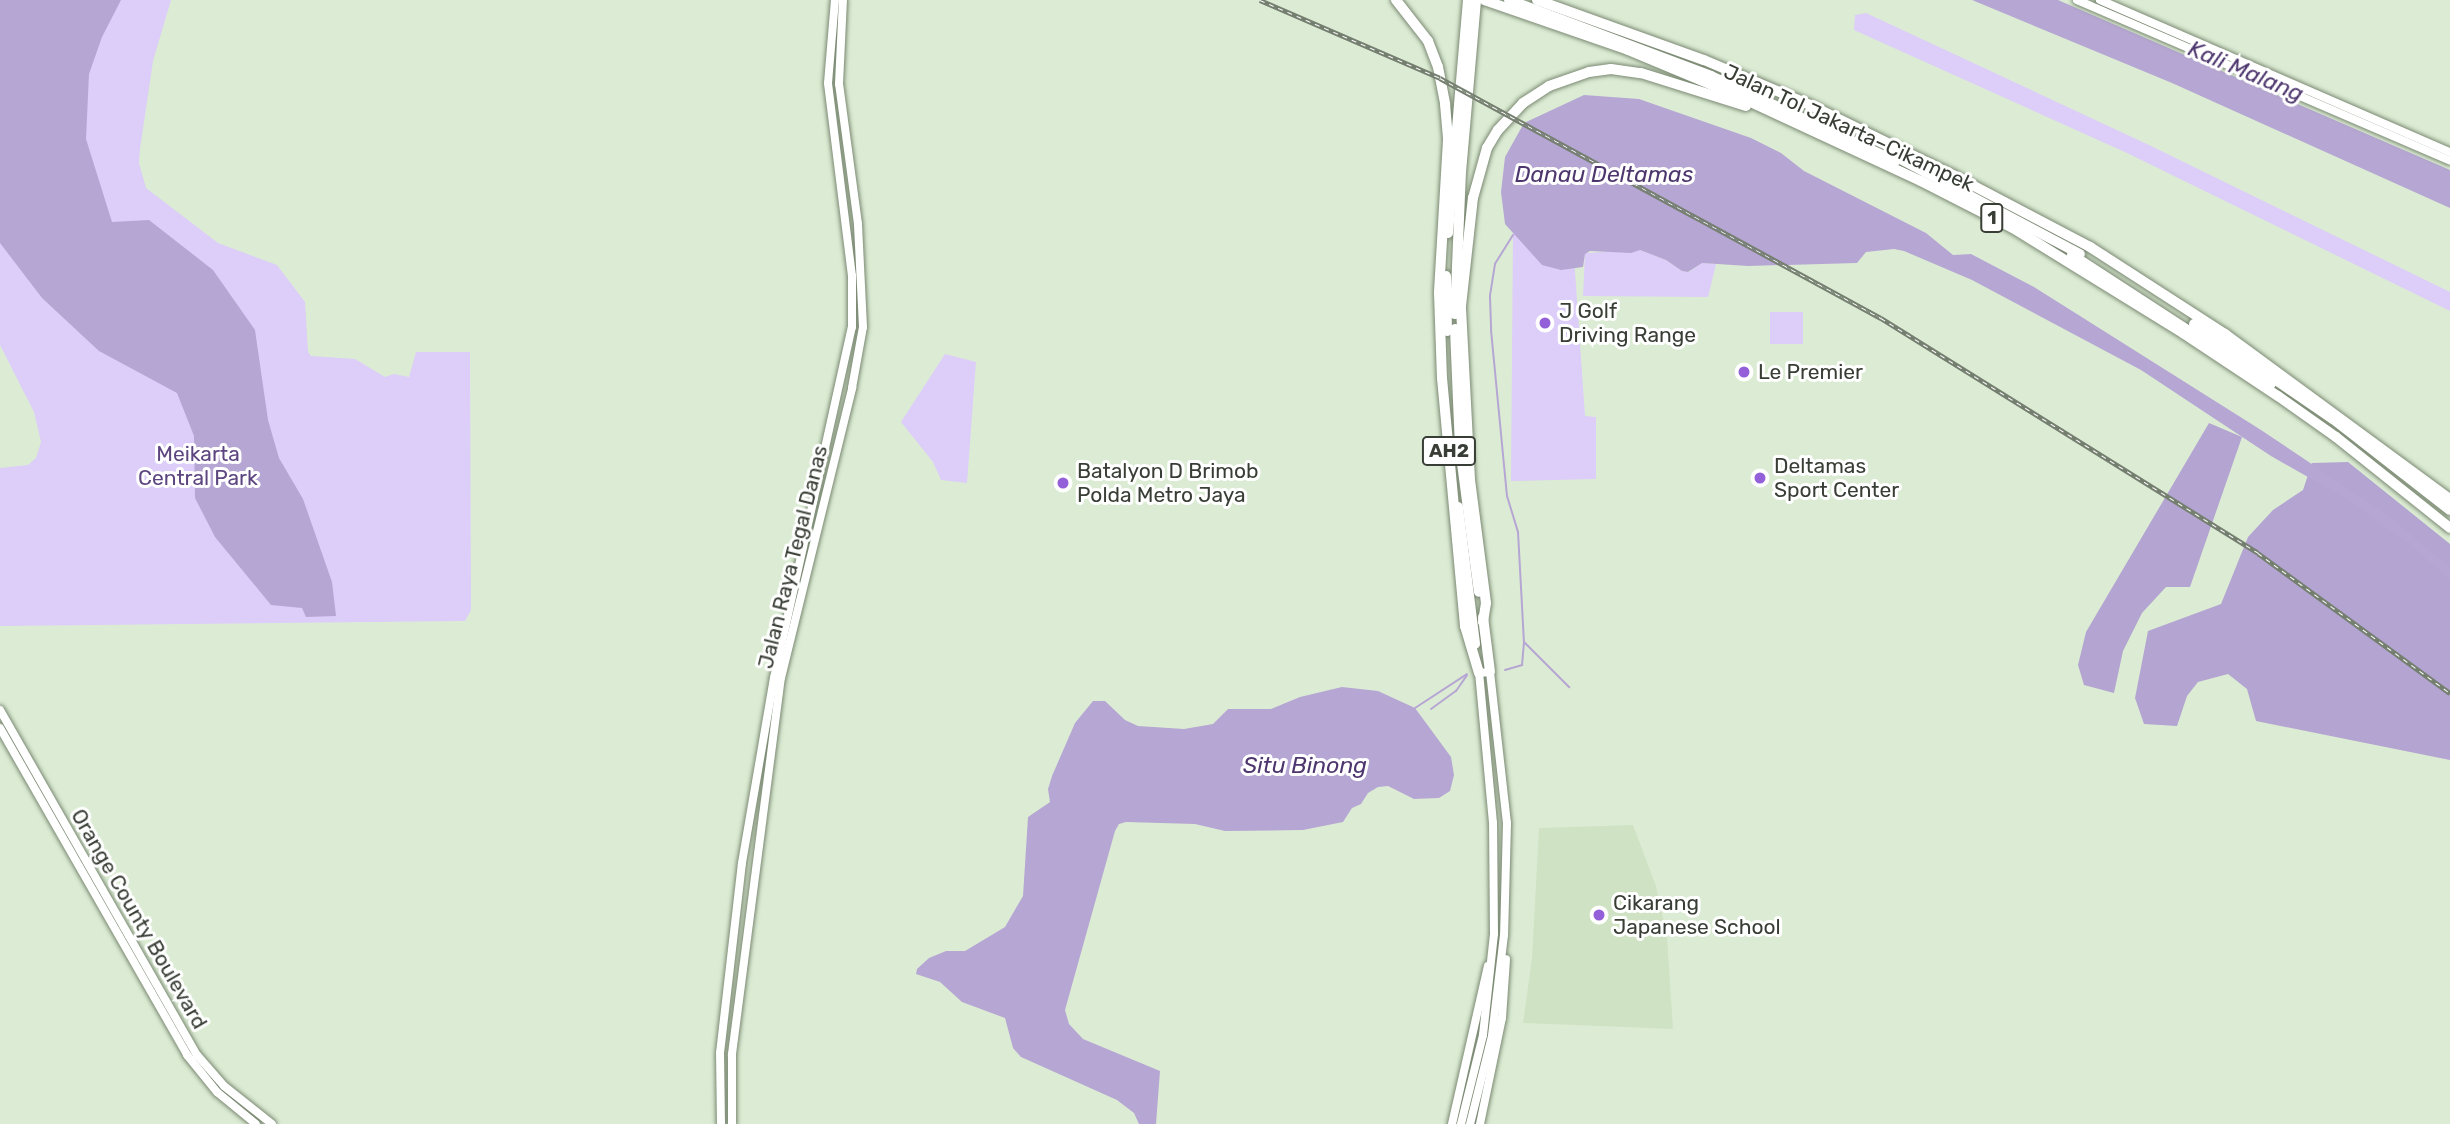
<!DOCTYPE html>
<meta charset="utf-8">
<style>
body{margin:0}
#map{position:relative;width:2450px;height:1124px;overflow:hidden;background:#dcecd4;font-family:Rubik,sans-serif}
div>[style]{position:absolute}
.built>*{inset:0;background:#cfe3c4}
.green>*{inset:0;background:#dccdf9;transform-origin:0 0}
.forest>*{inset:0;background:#b3a4d1}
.water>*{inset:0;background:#b6a6d3}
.stream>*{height:2px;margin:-1px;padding:0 1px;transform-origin:1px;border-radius:1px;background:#b6a6d3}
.roads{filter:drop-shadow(0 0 2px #7b8973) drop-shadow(0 0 2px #7b8973)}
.secondary>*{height:8px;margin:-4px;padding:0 4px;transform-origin:4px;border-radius:4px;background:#fff}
.highway>*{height:10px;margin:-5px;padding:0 5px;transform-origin:5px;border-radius:5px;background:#fff}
.rail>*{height:4.5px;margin-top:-2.25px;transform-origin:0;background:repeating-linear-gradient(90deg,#fff 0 5px,#757f70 0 10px);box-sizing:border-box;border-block:2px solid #757f70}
.dots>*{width:19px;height:19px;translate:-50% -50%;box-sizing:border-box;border:4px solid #fff;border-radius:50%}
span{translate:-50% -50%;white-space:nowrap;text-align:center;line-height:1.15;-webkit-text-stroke:6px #fff;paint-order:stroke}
.shield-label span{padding:2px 5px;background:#fff;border:2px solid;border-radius:5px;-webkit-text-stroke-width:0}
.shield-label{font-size:19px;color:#383e35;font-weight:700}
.street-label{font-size:21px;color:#383e35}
.poi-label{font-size:21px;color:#383e35}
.left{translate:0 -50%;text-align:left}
.park-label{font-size:21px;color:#5d4680}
.water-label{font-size:23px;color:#4d366e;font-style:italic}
</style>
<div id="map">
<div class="built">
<div style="clip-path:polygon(1633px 825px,1656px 886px,1667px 936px,1673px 1029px,1523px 1023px,1532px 958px,1539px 828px)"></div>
</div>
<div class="green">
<div style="clip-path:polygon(0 0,171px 0,153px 61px,140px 149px,139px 163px,146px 188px,218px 243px,277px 265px,305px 302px,308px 352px,311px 356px,355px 359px,385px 377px,394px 374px,409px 377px,416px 352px,470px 352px,471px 610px,465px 621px,0 626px,0 468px,28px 465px,36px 458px,41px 442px,34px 412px,0 345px)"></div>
<div style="clip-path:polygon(1866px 13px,2149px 145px,2450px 292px,2450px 311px,2127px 153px,1854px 30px,1855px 15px)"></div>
<div style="clip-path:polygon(1513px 227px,1572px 228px,1585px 416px,1596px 417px,1596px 479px,1511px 481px)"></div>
<div style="clip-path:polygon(1640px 250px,1666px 260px,1682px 271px,1689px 272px,1702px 263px,1716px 264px,1708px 297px,1583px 296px,1585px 253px)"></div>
<div style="left:1770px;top:312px;width:33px;height:32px"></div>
<div style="clip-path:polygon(945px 354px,976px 362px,967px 483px,941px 480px,933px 462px,901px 422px)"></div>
</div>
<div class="forest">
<div style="clip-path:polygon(2209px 423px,2242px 437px,2190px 587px,2166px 587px,2142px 613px,2123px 651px,2114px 693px,2084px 685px,2078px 665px,2086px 632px)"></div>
<div style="clip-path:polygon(2348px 462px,2450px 544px,2450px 760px,2256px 721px,2247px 689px,2228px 674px,2198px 682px,2187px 696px,2177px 726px,2144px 724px,2135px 698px,2148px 631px,2221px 604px,2248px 537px,2273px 510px,2303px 490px,2312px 463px)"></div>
</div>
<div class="water">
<div style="clip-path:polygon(0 0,121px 0,102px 37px,89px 74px,86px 139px,112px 222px,149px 220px,213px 270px,255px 330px,268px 420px,279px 458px,303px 499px,332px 582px,336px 616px,306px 617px,302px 608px,271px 605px,215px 537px,195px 498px,194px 436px,177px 393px,99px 351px,42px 298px,0 243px)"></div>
<div style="clip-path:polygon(1972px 0,2058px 0,2450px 170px,2450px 208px,2172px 83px)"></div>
<div style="clip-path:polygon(1584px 95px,1639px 99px,1751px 138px,1781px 153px,1804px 171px,1926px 233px,1953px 255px,1971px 254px,2034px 287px,2261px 430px,2382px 511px,2450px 567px,2450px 580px,2408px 543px,2343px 497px,2271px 456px,2141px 370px,1972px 280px,1904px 251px,1894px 249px,1866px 252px,1857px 263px,1748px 266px,1702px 263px,1688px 272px,1682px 271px,1666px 260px,1640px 250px,1631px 253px,1590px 251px,1585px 254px,1583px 267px,1561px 270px,1542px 265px,1505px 224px,1501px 192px,1505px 157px,1524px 123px)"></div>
<div style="clip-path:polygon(1342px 687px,1378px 691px,1415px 708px,1451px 757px,1454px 775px,1450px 791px,1439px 798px,1414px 799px,1388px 786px,1378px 787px,1368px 793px,1361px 804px,1352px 808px,1343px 822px,1303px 830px,1225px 831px,1195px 824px,1126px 822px,1119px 824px,1115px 831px,1065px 1010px,1069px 1024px,1083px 1039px,1160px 1071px,1156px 1124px,1139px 1124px,1134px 1113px,1117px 1100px,1021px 1057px,1013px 1048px,1005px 1018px,962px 1002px,940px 982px,916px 974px,917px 969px,929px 958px,946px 951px,965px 951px,1005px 927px,1023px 896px,1028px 817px,1050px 802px,1048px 789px,1052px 776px,1075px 723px,1093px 701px,1105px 701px,1125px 720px,1138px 726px,1184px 729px,1213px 724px,1228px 709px,1271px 709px,1300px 697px)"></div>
</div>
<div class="stream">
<div style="left:1513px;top:235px;width:34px;rotate:122deg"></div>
<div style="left:1495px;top:264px;width:33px;rotate:99deg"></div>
<div style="left:1490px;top:297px;width:33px;rotate:88deg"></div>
<div style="left:1491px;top:330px;width:167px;rotate:84.5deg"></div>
<div style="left:1507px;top:496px;width:38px;rotate:73deg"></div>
<div style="left:1518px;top:532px;width:110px;rotate:86.9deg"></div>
<div style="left:1524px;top:642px;width:64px;rotate:45deg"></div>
<div style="left:1505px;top:670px;width:18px;rotate:-16deg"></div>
<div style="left:1522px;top:665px;width:22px;rotate:-85deg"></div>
<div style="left:1415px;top:708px;width:62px;rotate:-33.2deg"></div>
<div style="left:1431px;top:709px;width:31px;rotate:-36deg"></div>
<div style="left:1456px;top:691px;width:19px;rotate:-55deg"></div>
</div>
<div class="roads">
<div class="secondary">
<div style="left:2077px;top:0;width:406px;rotate:23.3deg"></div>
<div style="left:2100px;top:0;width:382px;rotate:23.5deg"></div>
<div style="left:0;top:710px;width:397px;rotate:60.3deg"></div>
<div style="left:197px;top:1055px;width:41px;rotate:48.9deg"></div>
<div style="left:224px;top:1086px;width:61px;rotate:38.4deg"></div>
<div style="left:0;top:728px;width:377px;rotate:60.2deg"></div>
<div style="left:187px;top:1055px;width:48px;rotate:51deg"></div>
<div style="left:217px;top:1092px;width:50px;rotate:39.4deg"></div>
<div style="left:721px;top:1124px;width:71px;rotate:-90.8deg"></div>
<div style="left:720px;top:1053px;width:191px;rotate:-83.4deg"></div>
<div style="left:742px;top:863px;width:188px;rotate:-80.2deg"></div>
<div style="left:774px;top:678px;width:360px;rotate:-77.5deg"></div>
<div style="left:852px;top:327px;width:51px;rotate:-90deg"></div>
<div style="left:852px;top:276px;width:194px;rotate:-97.1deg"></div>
<div style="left:828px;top:83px;width:83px;rotate:-85.2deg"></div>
<div style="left:732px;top:1124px;width:70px;rotate:-90deg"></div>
<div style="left:732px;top:1054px;width:379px;rotate:-82.6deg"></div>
<div style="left:781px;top:678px;width:299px;rotate:-76.2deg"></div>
<div style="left:852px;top:388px;width:62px;rotate:-79.8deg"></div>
<div style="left:863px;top:327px;width:103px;rotate:-92.8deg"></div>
<div style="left:858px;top:224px;width:141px;rotate:-97.7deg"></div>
<div style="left:839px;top:84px;width:84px;rotate:-87.3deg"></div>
<div style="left:1452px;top:1124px;width:162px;rotate:-77.2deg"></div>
<div style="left:1461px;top:1124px;width:92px;rotate:-76.1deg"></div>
<div style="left:1483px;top:1035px;width:102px;rotate:-83.8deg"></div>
<div style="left:1494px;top:934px;width:111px;rotate:-90.5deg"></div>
<div style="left:1493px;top:823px;width:151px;rotate:-95.3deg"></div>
<div style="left:1479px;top:673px;width:11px;rotate:-5deg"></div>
<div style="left:1490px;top:672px;width:152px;rotate:83.6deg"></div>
<div style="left:1507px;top:823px;width:112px;rotate:91.5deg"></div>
<div style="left:1504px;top:935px;width:102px;rotate:96.8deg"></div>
<div style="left:1492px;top:1036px;width:91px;rotate:104deg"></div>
<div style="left:1480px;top:1124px;width:108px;rotate:-78.3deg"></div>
<div style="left:1502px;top:1018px;width:59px;rotate:-86.1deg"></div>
</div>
<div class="highway">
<div style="left:1396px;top:0;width:52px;rotate:52deg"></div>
<div style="left:1428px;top:41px;width:28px;rotate:69deg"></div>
<div style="left:1438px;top:67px;width:38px;rotate:79deg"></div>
<div style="left:1445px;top:104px;width:36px;rotate:85deg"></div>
<div style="left:1448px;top:140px;width:153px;rotate:93.4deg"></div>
<div style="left:1439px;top:293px;width:85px;rotate:88deg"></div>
<div style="left:1442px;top:378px;width:249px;rotate:84.7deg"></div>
<div style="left:1465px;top:626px;width:49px;rotate:73.4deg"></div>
<div style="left:1484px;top:0;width:152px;rotate:19.1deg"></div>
<div style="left:1628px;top:50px;width:109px;rotate:22.6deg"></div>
<div style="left:1729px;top:92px;width:212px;rotate:24.9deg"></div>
<div style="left:1921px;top:181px;width:103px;rotate:27.1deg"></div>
<div style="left:2013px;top:228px;width:200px;rotate:31.7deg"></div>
<div style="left:2183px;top:333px;width:114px;rotate:33.6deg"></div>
<div style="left:2278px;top:396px;width:71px;rotate:35.3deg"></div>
<div style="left:2336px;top:437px;width:146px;rotate:38.6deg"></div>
<div style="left:1509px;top:0;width:216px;rotate:20.6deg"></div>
<div style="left:1711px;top:76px;width:203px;rotate:24.8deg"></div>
<div style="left:1537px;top:0;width:177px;rotate:19.8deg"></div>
<div style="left:1704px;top:60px;width:115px;rotate:23deg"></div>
<div style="left:1810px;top:105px;width:159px;rotate:26.1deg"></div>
<div style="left:1953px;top:175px;width:155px;rotate:27.7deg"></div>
<div style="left:2090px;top:247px;width:161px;rotate:32.8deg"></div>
<div style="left:2225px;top:334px;width:279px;rotate:36.3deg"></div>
<div style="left:1889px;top:153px;width:216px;rotate:27.9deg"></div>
<div style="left:1448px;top:233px;width:234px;rotate:-85.1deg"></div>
<div style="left:2072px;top:255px;width:237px;rotate:33deg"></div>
<div style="left:1446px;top:276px;width:55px;rotate:89deg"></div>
<div style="left:1455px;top:314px;width:142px;rotate:-87.6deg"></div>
<div style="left:1461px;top:172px;width:173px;rotate:-85deg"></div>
<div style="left:2194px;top:324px;width:168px;rotate:34.4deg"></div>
<div style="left:2333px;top:419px;width:148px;rotate:37.9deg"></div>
<div style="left:1455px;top:329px;width:119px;rotate:87.6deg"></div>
<div style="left:1460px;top:448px;width:145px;rotate:82.5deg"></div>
<div style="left:1458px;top:507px;width:138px;rotate:82.9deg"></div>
<div style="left:1483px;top:617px;width:55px;rotate:82.7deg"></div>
<div style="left:1483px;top:622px;width:19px;rotate:-81deg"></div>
<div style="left:1486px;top:603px;width:124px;rotate:-97.4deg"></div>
<div style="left:1470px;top:480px;width:174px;rotate:-93deg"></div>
<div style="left:1461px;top:306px;width:109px;rotate:-83.7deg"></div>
<div style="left:1473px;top:198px;width:52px;rotate:-74.4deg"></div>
<div style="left:1487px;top:148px;width:21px;rotate:-59deg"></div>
<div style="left:1498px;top:130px;width:37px;rotate:-47deg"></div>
<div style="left:1523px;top:103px;width:31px;rotate:-33deg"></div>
<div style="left:1549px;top:86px;width:42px;rotate:-19.3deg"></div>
<div style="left:1589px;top:72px;width:22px;rotate:-8deg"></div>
<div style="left:1611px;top:69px;width:30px;rotate:8deg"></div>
<div style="left:1641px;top:73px;width:110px;rotate:17.4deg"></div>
</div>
</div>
<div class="rail">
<div style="left:1260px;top:0;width:196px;rotate:23.4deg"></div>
<div style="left:1440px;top:78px;width:502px;rotate:28.56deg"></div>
<div style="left:1881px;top:318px;width:444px;rotate:31.9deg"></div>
<div style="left:2258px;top:553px;width:238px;rotate:36.1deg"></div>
</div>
<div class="dots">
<div style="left:1545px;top:323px;background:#9360d9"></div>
<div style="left:1744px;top:372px;background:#9360d9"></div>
<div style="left:1760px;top:478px;background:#9360d9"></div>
<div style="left:1063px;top:483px;background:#9360d9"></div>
<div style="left:1599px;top:915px;background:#9360d9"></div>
</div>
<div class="shield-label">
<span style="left:1992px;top:218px">1</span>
<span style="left:1449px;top:451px">AH2</span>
</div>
<div class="street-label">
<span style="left:1849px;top:128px;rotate:25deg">Jalan Tol Jakarta–Cikampek</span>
<span style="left:793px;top:557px;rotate:-76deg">Jalan Raya Tegal Danas</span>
<span style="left:139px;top:919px;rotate:60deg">Orange County Boulevard</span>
</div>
<div class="poi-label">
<span class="left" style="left:1559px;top:323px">J Golf<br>Driving Range</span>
<span class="left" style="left:1758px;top:372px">Le Premier</span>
<span class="left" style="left:1774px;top:478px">Deltamas<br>Sport Center</span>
<span class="left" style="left:1077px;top:483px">Batalyon D Brimob<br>Polda Metro Jaya</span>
<span class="left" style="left:1613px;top:915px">Cikarang<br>Japanese School</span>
</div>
<div class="park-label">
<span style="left:198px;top:466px">Meikarta<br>Central Park</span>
</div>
<div class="water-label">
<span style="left:2246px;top:71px;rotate:23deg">Kali Malang</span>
<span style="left:1604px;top:174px">Danau Deltamas</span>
<span style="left:1305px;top:765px">Situ Binong</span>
</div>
</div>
